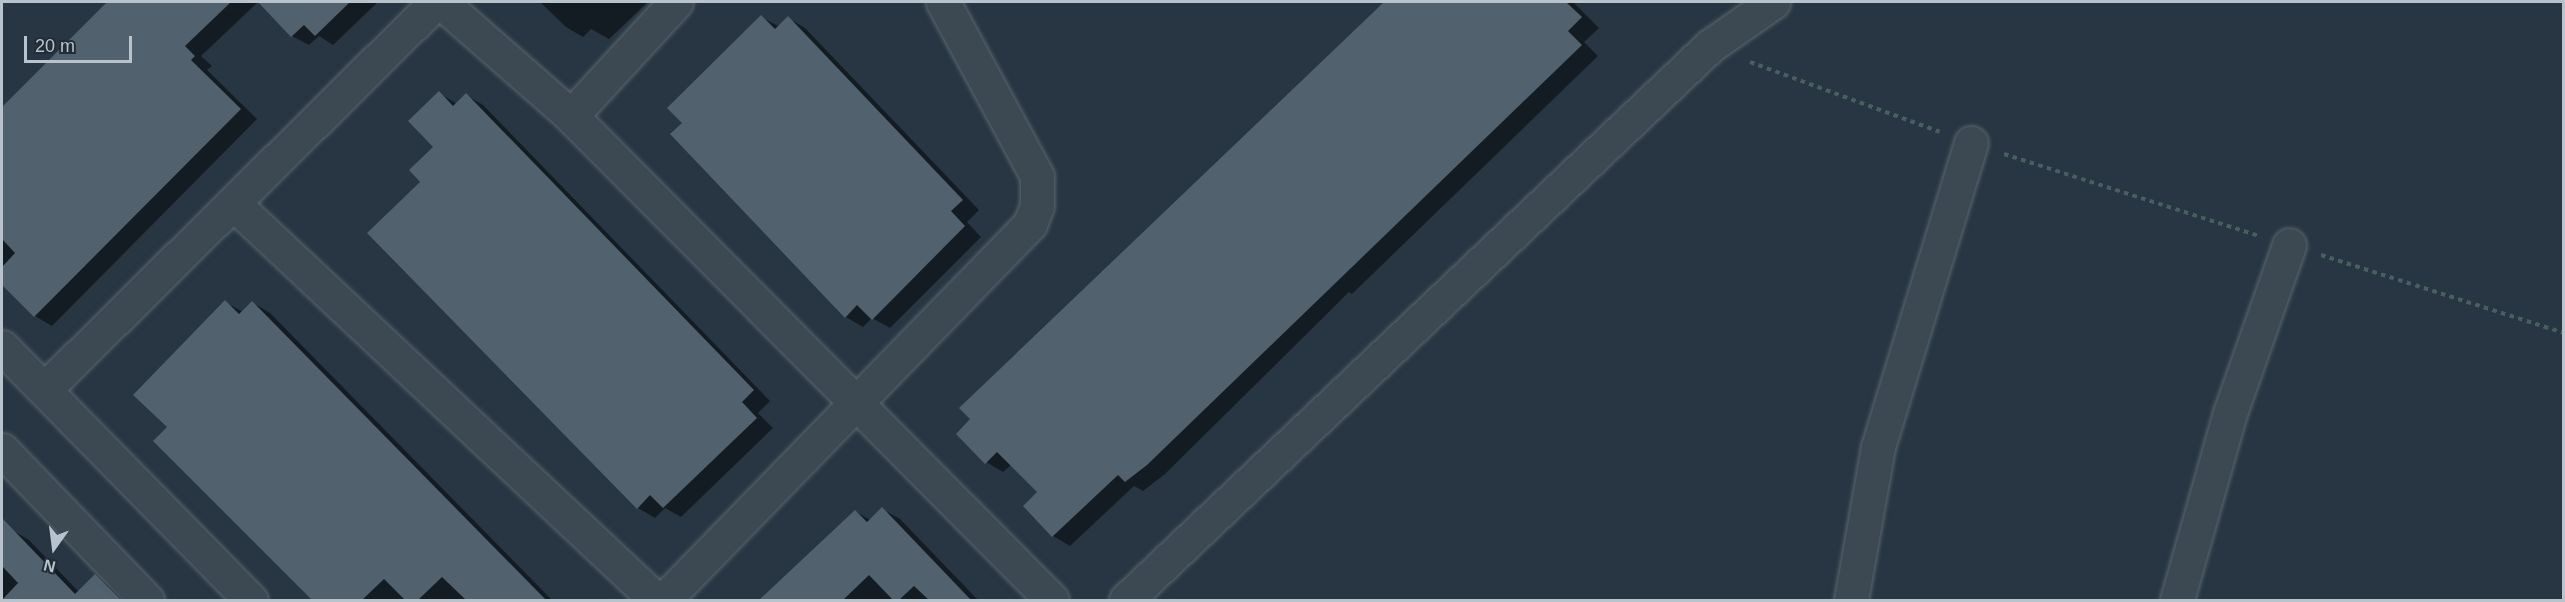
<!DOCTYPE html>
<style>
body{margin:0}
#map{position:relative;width:2565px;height:602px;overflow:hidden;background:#273642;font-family:Helvetica,sans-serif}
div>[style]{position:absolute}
.shadow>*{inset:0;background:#0007}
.building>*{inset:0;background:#51616d}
.path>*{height:4px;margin-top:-2px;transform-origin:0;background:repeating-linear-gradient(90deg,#485f5f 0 4.5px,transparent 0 9px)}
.roads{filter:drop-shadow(0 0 2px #5a666f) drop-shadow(0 0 2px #5a666f)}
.minor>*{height:33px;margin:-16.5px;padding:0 16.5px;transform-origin:16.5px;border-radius:16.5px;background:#3c4852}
span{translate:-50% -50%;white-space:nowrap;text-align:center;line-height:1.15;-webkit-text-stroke:4.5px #202d37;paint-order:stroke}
.frame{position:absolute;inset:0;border:3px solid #b9c3cc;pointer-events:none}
.north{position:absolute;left:24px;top:518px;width:60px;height:60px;-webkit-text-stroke:4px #202d37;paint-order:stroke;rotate:194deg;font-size:16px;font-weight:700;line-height:24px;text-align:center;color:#b9c3cc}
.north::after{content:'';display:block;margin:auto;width:21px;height:27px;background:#b9c3cc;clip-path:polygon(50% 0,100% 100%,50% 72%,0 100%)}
.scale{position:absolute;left:24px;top:36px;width:108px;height:27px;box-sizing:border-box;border:3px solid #b9c3cc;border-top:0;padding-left:8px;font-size:18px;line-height:21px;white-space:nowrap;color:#b9c3cc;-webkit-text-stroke:4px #202d37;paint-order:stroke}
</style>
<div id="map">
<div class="shadow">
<div style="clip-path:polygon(111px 2px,258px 2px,201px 56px,212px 66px,207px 70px,257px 119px,52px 326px,35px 316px,2px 282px,2px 111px)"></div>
<div style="clip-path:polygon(260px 2px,378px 2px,333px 45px,319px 36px,309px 45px,292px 36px)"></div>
<div style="clip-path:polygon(540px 2px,648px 2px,609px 39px,591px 29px,583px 37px,566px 27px)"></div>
<div style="clip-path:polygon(1387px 2px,1573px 2px,1599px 28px,1584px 42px,1598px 56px,1352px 294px,1349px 292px,1165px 474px,1143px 491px,1134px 486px,1070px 546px,1053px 536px,1025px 506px,1039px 492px,1011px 465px,1003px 472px,986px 462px,972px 419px,961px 408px)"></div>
<div style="clip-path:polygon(761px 17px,778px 26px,788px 18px,805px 28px,979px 210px,967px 222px,981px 237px,890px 328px,872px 318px,863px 327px,846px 317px,684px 123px)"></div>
<div style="clip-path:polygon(439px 93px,457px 104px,466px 95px,483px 105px,770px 401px,758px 413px,773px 428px,681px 517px,665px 508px,655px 518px,638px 508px,435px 147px)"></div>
<div style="clip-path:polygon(225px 302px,243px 312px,253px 303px,270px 313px,552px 600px,313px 600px,155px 441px,169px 427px)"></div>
<div style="clip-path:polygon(882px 509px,900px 519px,978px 600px,764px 600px,856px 512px,870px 520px)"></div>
<div style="clip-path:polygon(12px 530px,29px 540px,79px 592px,96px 576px,127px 600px,2px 600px,2px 539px)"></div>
</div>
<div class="building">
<div style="clip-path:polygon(107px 2px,231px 2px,185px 46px,195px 56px,191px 60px,241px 109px,34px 317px,2px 285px,2px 267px,15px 253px,2px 239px,2px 107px)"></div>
<div style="clip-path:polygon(258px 2px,350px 2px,315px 36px,304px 25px,291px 37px)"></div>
<div style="clip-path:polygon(1384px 2px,1566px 2px,1582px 17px,1568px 31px,1582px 45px,1147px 465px,1125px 482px,1118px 475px,1052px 537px,1023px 506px,1037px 492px,997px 452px,985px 464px,956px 434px,970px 419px,959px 408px)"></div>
<div style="clip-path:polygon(761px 15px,775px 29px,788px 16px,963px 200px,951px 211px,965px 226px,872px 320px,857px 305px,845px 318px,670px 134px,682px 123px,667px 108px)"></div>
<div style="clip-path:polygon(439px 91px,453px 106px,466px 93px,754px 390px,742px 402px,757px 418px,663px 508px,650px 495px,637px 509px,367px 233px,420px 182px,409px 170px,433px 147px,408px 121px)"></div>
<div style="clip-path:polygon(225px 300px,239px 314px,252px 301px,546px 600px,466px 600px,442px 577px,418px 600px,405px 600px,384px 579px,362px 600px,312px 600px,153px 441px,167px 427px,133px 395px)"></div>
<div style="clip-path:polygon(882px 507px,971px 600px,929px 600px,914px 586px,899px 600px,893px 600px,869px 575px,843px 600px,759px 600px,855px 510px,867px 522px)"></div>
<div style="clip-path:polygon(2px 518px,75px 594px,95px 574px,121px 600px,2px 600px,18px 583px,2px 566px)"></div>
</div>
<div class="path">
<div style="left:1750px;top:62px;width:202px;rotate:20.2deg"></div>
<div style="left:2004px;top:154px;width:266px;rotate:17.8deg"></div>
<div style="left:2321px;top:255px;width:255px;rotate:17.8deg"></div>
</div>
<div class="roads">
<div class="minor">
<div style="left:441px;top:2px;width:173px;rotate:41.2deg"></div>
<div style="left:571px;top:116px;width:682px;rotate:45.18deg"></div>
<div style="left:571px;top:116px;width:155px;rotate:-47.4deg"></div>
<div style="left:233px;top:203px;width:580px;rotate:43.18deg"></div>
<div style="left:2px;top:347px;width:355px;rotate:45.5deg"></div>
<div style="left:45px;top:389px;width:550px;rotate:-44.71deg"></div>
<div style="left:2px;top:450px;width:209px;rotate:46deg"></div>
<div style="left:664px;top:600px;width:525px;rotate:-45.77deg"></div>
<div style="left:1030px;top:224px;width:19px;rotate:-69deg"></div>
<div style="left:1037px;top:206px;width:30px;rotate:-90deg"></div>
<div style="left:1037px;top:176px;width:198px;rotate:-118.4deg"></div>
<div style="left:1126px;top:600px;width:805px;rotate:-43.49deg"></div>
<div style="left:1710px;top:46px;width:77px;rotate:-34.9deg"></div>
<div style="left:1851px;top:600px;width:155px;rotate:-80deg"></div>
<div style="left:1878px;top:447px;width:318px;rotate:-73deg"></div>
<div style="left:2177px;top:600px;width:194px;rotate:-74.2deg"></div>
<div style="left:2230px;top:413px;width:178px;rotate:-70.6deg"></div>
</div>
</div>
<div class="frame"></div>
<div class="north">N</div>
<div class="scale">20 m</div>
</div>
